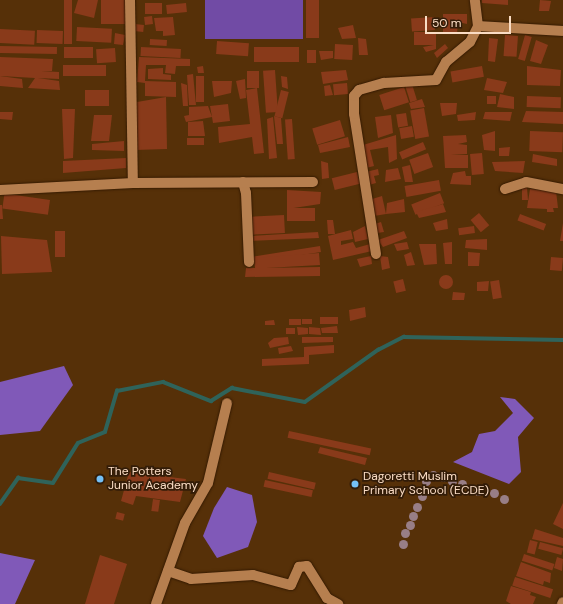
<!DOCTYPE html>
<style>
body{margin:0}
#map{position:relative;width:563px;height:604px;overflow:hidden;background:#563008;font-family:"DM Sans",sans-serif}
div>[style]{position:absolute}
.green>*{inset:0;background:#714ba5;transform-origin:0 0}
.forest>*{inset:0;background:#8059b8}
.stream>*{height:3.5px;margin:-1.75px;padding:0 1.75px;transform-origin:1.75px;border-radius:1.75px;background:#2f635a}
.building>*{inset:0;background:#893a1a;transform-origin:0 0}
.round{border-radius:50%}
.roads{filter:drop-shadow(0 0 1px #341a01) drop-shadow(0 0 1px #341a01)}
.minor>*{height:10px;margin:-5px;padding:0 5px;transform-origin:5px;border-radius:5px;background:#b67f4f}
.trees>*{width:9px;height:9px;margin:-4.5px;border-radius:50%;background:#987e86}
.dots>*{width:11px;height:11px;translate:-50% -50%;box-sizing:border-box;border:2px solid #321c08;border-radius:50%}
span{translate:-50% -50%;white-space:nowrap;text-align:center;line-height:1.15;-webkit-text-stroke:3.5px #321c08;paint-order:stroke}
.poi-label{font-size:12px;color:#fadcc4}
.left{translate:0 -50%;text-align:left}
.scale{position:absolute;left:425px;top:16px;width:86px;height:18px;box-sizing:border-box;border:2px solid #fadcc4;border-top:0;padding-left:5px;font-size:12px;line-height:14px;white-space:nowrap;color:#fadcc4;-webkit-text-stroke:3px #321c08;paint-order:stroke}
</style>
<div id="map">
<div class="green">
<div style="left:205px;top:0;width:98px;height:39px"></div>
</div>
<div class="forest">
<div style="clip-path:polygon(64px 366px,73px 385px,40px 431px,0 435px,0 382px)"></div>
<div style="clip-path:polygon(500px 397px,515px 399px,534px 418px,518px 437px,521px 472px,509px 484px,453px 462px,472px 452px,479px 434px,495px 431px,513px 413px)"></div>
<div style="clip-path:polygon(227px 487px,252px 495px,257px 522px,248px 547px,217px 558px,203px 536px,214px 508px)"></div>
<div style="clip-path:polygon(0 553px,35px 560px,15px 604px,0 604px)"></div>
</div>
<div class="stream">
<div style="left:0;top:504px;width:32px;rotate:-55deg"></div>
<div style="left:18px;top:478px;width:35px;rotate:8deg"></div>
<div style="left:53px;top:483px;width:47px;rotate:-58deg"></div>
<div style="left:78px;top:443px;width:29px;rotate:-22deg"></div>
<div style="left:105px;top:432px;width:43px;rotate:-73.7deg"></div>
<div style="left:117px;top:391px;width:47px;rotate:-11.1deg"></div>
<div style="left:163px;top:382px;width:52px;rotate:21.6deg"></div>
<div style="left:211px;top:401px;width:25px;rotate:-32deg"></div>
<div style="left:232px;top:388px;width:74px;rotate:10.9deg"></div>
<div style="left:305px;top:402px;width:90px;rotate:-35.5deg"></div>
<div style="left:378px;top:350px;width:29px;rotate:-27deg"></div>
<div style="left:404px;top:337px;width:159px;rotate:1.1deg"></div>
</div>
<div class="building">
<div style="left:64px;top:0;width:8px;height:44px"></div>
<div style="clip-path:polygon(78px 0,98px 0,94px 18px,74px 13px)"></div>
<div style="left:101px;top:0;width:24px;height:24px"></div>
<div style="left:306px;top:0;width:13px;height:38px"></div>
<div style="clip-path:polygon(482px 0,508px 0,508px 5px,482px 3px)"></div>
<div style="clip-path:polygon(540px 0,551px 1px,549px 11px,539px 11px)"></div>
<div style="left:145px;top:3px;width:17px;height:11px"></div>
<div style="left:186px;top:3px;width:9px;height:20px;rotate:84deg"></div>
<div style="clip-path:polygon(443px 14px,467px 14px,467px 24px,458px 22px,457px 34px,443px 32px)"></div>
<div style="left:152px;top:16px;width:8px;height:8px;rotate:83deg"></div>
<div style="clip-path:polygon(173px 17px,175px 35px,163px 36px,163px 31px,156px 31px,154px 18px)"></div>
<div style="left:434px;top:17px;width:13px;height:23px;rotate:86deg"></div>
<div style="left:135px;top:24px;width:9px;height:7px;rotate:6deg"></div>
<div style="clip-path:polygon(353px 25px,356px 38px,342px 39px,338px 28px)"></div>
<div style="left:77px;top:27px;width:35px;height:14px;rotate:3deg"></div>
<div style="left:0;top:29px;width:35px;height:14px;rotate:3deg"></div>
<div style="left:37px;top:30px;width:26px;height:13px;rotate:2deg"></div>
<div style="clip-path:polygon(414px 32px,436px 32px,436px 49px,426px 52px,423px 47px,434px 45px,414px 45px)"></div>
<div style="clip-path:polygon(115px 33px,125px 35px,123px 45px,114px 44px)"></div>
<div style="left:505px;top:35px;width:13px;height:21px;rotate:4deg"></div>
<div style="left:525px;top:35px;width:7px;height:25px;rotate:16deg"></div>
<div style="clip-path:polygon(358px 38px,366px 39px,368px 55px,359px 55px)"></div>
<div style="clip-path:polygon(489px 38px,498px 39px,495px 62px,488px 61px)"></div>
<div style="left:150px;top:39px;width:17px;height:6px;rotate:3deg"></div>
<div style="clip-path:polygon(536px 40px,548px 45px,541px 64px,530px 61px)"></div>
<div style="left:217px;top:41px;width:32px;height:13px;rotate:4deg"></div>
<div style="left:335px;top:44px;width:18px;height:15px;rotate:3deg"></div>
<div style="clip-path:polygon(445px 44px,448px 48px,437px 58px,434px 53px)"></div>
<div style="left:0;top:46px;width:57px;height:7px;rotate:1deg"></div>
<div style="left:64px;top:47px;width:29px;height:11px"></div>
<div style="left:141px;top:47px;width:40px;height:9px;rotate:3deg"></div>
<div style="left:254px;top:47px;width:45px;height:15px"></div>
<div style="left:115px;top:48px;width:14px;height:19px;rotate:86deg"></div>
<div style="left:307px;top:50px;width:9px;height:13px"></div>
<div style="clip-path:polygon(319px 51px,333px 51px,333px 58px,321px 60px)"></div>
<div style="clip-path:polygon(0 57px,53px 59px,52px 71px,41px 71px,59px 72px,59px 79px,38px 78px,59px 81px,60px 90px,28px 88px,35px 78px,0 76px)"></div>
<div style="clip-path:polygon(139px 57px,190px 59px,190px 66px,176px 66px,175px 74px,165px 73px,166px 65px,146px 65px,145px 81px,176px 82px,176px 97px,145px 96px,145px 83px,137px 82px)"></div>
<div style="left:63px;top:65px;width:43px;height:11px"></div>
<div style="clip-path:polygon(203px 66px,204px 73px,198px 73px,197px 67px)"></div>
<div style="left:482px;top:66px;width:11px;height:32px;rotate:80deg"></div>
<div style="clip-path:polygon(527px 66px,561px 70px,560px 86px,527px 85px)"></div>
<div style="clip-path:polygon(163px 68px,163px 74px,171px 75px,171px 80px,148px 79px,148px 69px)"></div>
<div style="left:275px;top:70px;width:42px;height:12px;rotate:86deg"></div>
<div style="clip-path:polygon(346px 70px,348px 80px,323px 84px,321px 72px)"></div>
<div style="left:247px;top:71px;width:12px;height:17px"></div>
<div style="clip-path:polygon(193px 74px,196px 105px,189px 105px,187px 75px)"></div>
<div style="clip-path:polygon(0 76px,22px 79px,23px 88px,0 86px)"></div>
<div style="left:196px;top:76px;width:8px;height:26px"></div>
<div style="clip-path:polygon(281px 76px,287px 77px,288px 89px,282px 87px)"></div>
<div style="clip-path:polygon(487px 78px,507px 82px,503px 93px,484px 90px)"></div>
<div style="clip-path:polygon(245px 79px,246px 98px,240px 99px,236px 81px)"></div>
<div style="clip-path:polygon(212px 81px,232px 81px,231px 93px,214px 97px)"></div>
<div style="clip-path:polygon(181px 83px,187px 85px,188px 106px,183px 106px)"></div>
<div style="left:347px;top:83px;width:11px;height:14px;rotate:85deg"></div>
<div style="left:412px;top:84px;width:17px;height:7px;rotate:73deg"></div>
<div style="clip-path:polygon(330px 85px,333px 95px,325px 96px,324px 86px)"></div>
<div style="left:404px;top:87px;width:16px;height:26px;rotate:72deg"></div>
<div style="clip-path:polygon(257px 88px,264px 153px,254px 154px,252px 137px,219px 143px,218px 127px,250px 124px,246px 90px)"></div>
<div style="left:85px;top:90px;width:24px;height:16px"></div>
<div style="left:281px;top:90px;width:8px;height:27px;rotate:14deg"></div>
<div style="clip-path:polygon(500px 94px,514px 97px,514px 109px,497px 107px)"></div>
<div style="left:487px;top:96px;width:9px;height:8px"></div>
<div style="left:527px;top:96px;width:34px;height:11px;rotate:2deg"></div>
<div style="clip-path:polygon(166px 97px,167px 149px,135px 150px,137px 102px)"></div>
<div style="clip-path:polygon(422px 99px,425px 107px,411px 109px,409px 103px)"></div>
<div style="clip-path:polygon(440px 103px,457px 103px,456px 114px,442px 116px)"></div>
<div style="clip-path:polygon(228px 104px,230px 121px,213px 123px,212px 117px,186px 122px,184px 116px,189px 115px,189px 107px,208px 106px,212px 117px,210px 106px)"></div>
<div style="left:424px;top:108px;width:29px;height:14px;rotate:80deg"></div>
<div style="clip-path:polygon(62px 109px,75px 109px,73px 158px,64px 159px)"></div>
<div style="clip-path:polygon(526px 111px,563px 112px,563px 124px,522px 122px)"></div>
<div style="clip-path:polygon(0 112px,13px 112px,12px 120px,0 119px)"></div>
<div style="clip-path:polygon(476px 112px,475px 120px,458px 121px,457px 115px)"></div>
<div style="clip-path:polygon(485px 112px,512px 112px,510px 121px,483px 119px)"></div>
<div style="left:406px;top:113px;width:13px;height:10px;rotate:81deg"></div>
<div style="clip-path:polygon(94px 115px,112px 115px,109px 141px,91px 141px)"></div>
<div style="clip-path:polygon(391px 115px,393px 133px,378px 138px,375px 117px)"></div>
<div style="clip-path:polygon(274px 116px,281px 118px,283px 144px,277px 144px)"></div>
<div style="clip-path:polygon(273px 117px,277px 158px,269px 159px,267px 119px)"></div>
<div style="left:292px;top:119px;width:40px;height:7px;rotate:86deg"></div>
<div style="left:340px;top:120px;width:17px;height:29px;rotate:73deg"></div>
<div style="clip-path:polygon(203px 121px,205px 136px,188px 136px,188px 122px)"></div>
<div style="left:412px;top:126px;width:11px;height:13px;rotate:80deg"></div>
<div style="clip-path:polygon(495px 131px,495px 151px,484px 150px,482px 135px)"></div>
<div style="left:530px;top:131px;width:33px;height:20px;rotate:2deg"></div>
<div style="clip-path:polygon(396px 135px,397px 159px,389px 163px,388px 147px,370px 150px,374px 166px,366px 168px,363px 145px)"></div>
<div style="clip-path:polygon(466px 135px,467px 142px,458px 144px,467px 145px,467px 154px,451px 155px,468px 155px,468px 168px,445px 168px,443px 136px)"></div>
<div style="clip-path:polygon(348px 137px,350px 147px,320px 153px,318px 145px)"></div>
<div style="left:204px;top:138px;width:7px;height:17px;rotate:90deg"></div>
<div style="clip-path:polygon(124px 141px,124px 151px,92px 150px,92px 144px)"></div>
<div style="left:423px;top:142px;width:8px;height:26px;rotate:67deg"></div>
<div style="clip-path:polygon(510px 147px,509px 156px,499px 156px,499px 148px)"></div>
<div style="left:428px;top:153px;width:15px;height:20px;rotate:70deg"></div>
<div style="left:482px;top:153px;width:21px;height:12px;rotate:85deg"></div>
<div style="clip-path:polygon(533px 154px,557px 159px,557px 166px,532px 162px)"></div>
<div style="clip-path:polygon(126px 158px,126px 168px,63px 173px,63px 161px)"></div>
<div style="clip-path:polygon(321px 161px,328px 163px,329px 178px,322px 179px)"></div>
<div style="clip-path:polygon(525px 161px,523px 173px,495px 171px,492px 162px)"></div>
<div style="clip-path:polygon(410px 165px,413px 182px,405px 182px,402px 167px)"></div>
<div style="clip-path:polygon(398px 168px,401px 179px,385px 182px,386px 170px)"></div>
<div style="clip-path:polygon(378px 169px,379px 175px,374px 176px,376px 183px,369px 185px,366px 172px)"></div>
<div style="clip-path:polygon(465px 171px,466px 176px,471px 176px,471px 185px,450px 184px,453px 173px)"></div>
<div style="left:357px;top:172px;width:12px;height:26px;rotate:76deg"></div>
<div style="left:439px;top:180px;width:11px;height:35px;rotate:80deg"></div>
<div style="clip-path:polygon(522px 186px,527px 188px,528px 200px,522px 200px)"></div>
<div style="clip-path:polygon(530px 189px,556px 191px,558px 208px,553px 208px,554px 212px,547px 212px,547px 209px,527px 208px)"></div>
<div style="clip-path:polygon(287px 190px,321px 192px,320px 204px,287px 209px)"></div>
<div style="left:440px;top:193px;width:11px;height:31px;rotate:68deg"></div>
<div style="clip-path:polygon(382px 196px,386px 214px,374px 216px,369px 200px)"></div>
<div style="clip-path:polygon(404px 199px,405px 212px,386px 214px,387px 203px)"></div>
<div style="left:50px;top:200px;width:15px;height:46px;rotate:98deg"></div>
<div style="clip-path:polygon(443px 204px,446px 212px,419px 218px,416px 212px)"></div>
<div style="clip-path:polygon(0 205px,2px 205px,3px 219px,0 219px)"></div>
<div style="left:315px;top:208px;width:13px;height:28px;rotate:90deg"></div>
<div style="left:479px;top:213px;width:16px;height:11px;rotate:50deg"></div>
<div style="left:520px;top:214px;width:28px;height:7px;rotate:21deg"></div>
<div style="left:284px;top:215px;width:18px;height:32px;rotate:87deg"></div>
<div style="clip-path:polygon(447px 219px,448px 229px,436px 231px,433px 223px)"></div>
<div style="clip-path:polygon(327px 220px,333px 220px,335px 234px,328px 234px)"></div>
<div style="clip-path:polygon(381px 222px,384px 232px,377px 233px,375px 224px)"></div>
<div style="clip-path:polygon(563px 223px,563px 241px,560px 241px)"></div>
<div style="clip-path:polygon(365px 226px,368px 239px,355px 242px,353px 232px)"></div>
<div style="left:474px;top:226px;width:7px;height:16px;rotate:82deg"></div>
<div style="clip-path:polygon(351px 230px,353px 239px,341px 241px,341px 245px,353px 242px,356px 248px,370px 244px,372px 251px,333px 260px,328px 236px)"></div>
<div style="left:55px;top:231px;width:10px;height:26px"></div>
<div style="clip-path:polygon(404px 231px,407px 238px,383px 247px,378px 240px)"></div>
<div style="clip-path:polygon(318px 232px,319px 238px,251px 241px,251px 236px)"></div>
<div style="clip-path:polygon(1px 236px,47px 240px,52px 272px,2px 274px)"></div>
<div style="clip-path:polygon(487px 239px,487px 250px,465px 248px,466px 240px)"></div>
<div style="clip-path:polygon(407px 242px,409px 249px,397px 251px,394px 244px)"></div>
<div style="clip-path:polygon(452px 242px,452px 264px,445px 264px,443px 243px)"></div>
<div style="clip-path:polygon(419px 244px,436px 244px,437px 264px,424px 265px)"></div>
<div style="left:320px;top:246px;width:6px;height:69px;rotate:81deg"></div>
<div style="clip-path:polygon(411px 252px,415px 265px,407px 266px,404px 255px)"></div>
<div style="clip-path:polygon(468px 252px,480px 253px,479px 266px,468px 266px)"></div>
<div style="clip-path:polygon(319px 253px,320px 265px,266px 268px,320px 267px,320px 276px,245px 277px,246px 268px,255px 268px,254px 258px)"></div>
<div style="clip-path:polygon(371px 256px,372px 264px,360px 267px,357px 259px)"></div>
<div style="clip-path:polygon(380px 256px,388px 257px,390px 268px,382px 270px)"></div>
<div style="left:551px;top:257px;width:12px;height:13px;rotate:5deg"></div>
<div class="round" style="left:439px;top:275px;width:14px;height:14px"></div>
<div style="left:403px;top:279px;width:12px;height:10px;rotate:76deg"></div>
<div style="left:499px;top:280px;width:18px;height:9px;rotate:81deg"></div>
<div style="clip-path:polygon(489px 281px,488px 291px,477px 291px,477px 282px)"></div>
<div style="clip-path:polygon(453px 292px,465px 293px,464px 300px,452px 300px)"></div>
<div style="clip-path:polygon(365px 307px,366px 317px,350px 321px,349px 310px)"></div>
<div style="left:320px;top:317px;width:18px;height:7px"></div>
<div style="left:289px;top:319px;width:12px;height:6px"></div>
<div style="left:302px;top:319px;width:10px;height:5px"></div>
<div style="clip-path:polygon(274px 320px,275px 325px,265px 325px,265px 321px)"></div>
<div style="clip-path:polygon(337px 326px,338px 333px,322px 333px,321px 328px)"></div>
<div style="clip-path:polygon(297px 327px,308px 328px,308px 334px,298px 335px)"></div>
<div style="clip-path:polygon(309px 327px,320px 328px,321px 335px,309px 334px)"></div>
<div style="left:286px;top:328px;width:9px;height:6px"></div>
<div style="clip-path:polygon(288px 337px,289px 344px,270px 348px,268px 343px,274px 338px)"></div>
<div style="clip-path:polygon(302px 337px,333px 337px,333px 342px,302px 343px)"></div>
<div style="clip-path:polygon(334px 345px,334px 353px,309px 355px,309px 364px,262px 366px,262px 359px,304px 357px,304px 347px)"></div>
<div style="clip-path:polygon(291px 346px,293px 351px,279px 354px,278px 348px)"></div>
<div style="left:289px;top:431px;width:84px;height:7px;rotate:12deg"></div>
<div style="clip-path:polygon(320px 447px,367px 458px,365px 465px,318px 453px)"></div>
<div style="clip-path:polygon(129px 472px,186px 479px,180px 502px,136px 496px,133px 505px,121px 501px)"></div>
<div style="left:269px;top:472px;width:48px;height:7px;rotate:13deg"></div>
<div style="left:265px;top:480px;width:49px;height:7px;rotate:12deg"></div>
<div style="left:153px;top:499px;width:7px;height:12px;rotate:8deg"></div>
<div style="clip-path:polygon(563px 503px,563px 529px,553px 524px)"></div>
<div style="left:117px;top:512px;width:8px;height:7px;rotate:14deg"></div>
<div style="clip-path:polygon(535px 529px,563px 538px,563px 546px,532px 539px)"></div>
<div style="left:530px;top:540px;width:8px;height:13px;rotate:14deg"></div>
<div style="left:540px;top:542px;width:24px;height:7px;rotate:15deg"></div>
<div style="left:524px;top:554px;width:32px;height:7px;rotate:18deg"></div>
<div style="clip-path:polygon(100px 555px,127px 564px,114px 604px,85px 604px)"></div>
<div style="clip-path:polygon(557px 557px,563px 559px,562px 571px,554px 568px)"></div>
<div style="clip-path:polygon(521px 562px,551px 573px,550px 583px,544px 581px,543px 585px,516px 576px)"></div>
<div style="left:515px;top:577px;width:40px;height:9px;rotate:18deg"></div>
<div style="clip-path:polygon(511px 586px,531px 592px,530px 595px,536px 597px,533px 604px,511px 604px,506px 601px)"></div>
</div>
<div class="roads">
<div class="minor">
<div style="left:130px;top:0;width:183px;rotate:89.1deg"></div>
<div style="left:478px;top:26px;width:85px;rotate:3.4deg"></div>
<div style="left:243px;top:182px;width:11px;rotate:75deg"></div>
<div style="left:246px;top:193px;width:69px;rotate:87.5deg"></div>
<div style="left:505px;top:189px;width:22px;rotate:-18deg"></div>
<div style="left:526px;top:182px;width:38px;rotate:11deg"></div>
<div style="left:0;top:190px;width:133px;rotate:-3deg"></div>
<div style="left:133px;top:183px;width:180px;rotate:-0.3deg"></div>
<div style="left:376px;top:254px;width:142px;rotate:-98.9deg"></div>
<div style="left:354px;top:114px;width:18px;rotate:-90deg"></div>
<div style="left:354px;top:96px;width:8px;rotate:-50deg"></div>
<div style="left:359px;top:90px;width:26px;rotate:-16deg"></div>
<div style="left:384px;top:83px;width:52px;rotate:-3.3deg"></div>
<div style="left:436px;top:80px;width:21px;rotate:-61deg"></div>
<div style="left:446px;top:62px;width:31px;rotate:-40deg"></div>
<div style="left:470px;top:42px;width:18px;rotate:-63deg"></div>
<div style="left:478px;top:26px;width:26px;rotate:-97deg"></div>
<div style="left:168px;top:571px;width:24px;rotate:19deg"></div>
<div style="left:191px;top:579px;width:62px;rotate:-3.7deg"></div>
<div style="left:253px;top:575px;width:39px;rotate:15deg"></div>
<div style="left:291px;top:585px;width:20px;rotate:-66deg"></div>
<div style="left:299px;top:567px;width:8px;rotate:-7deg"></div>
<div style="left:307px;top:566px;width:38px;rotate:58deg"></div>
<div style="left:327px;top:598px;width:13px;rotate:29deg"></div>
<div style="left:156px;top:604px;width:86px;rotate:-70.3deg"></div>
<div style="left:185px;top:523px;width:46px;rotate:-60.1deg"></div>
<div style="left:208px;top:483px;width:82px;rotate:-76.6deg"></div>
<div style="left:562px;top:604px;width:2px;rotate:-63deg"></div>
</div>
</div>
<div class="trees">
<div style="left:433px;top:475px"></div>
<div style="left:443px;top:477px"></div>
<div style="left:426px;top:481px"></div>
<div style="left:452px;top:481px"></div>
<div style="left:462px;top:484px"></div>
<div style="left:478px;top:491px"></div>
<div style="left:494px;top:493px"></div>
<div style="left:422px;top:496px"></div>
<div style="left:504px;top:499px"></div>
<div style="left:417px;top:507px"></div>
<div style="left:413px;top:516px"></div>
<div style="left:410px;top:525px"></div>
<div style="left:405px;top:533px"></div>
<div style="left:403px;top:544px"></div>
</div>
<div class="dots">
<div style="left:100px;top:479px;background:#74c0f6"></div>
<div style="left:355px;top:484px;background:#74c0f6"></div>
</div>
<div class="poi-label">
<span class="left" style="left:108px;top:479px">The Potters<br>Junior Academy</span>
<span class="left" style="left:363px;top:484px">Dagoretti Muslim<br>Primary School (ECDE)</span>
</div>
<div class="scale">50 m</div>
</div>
